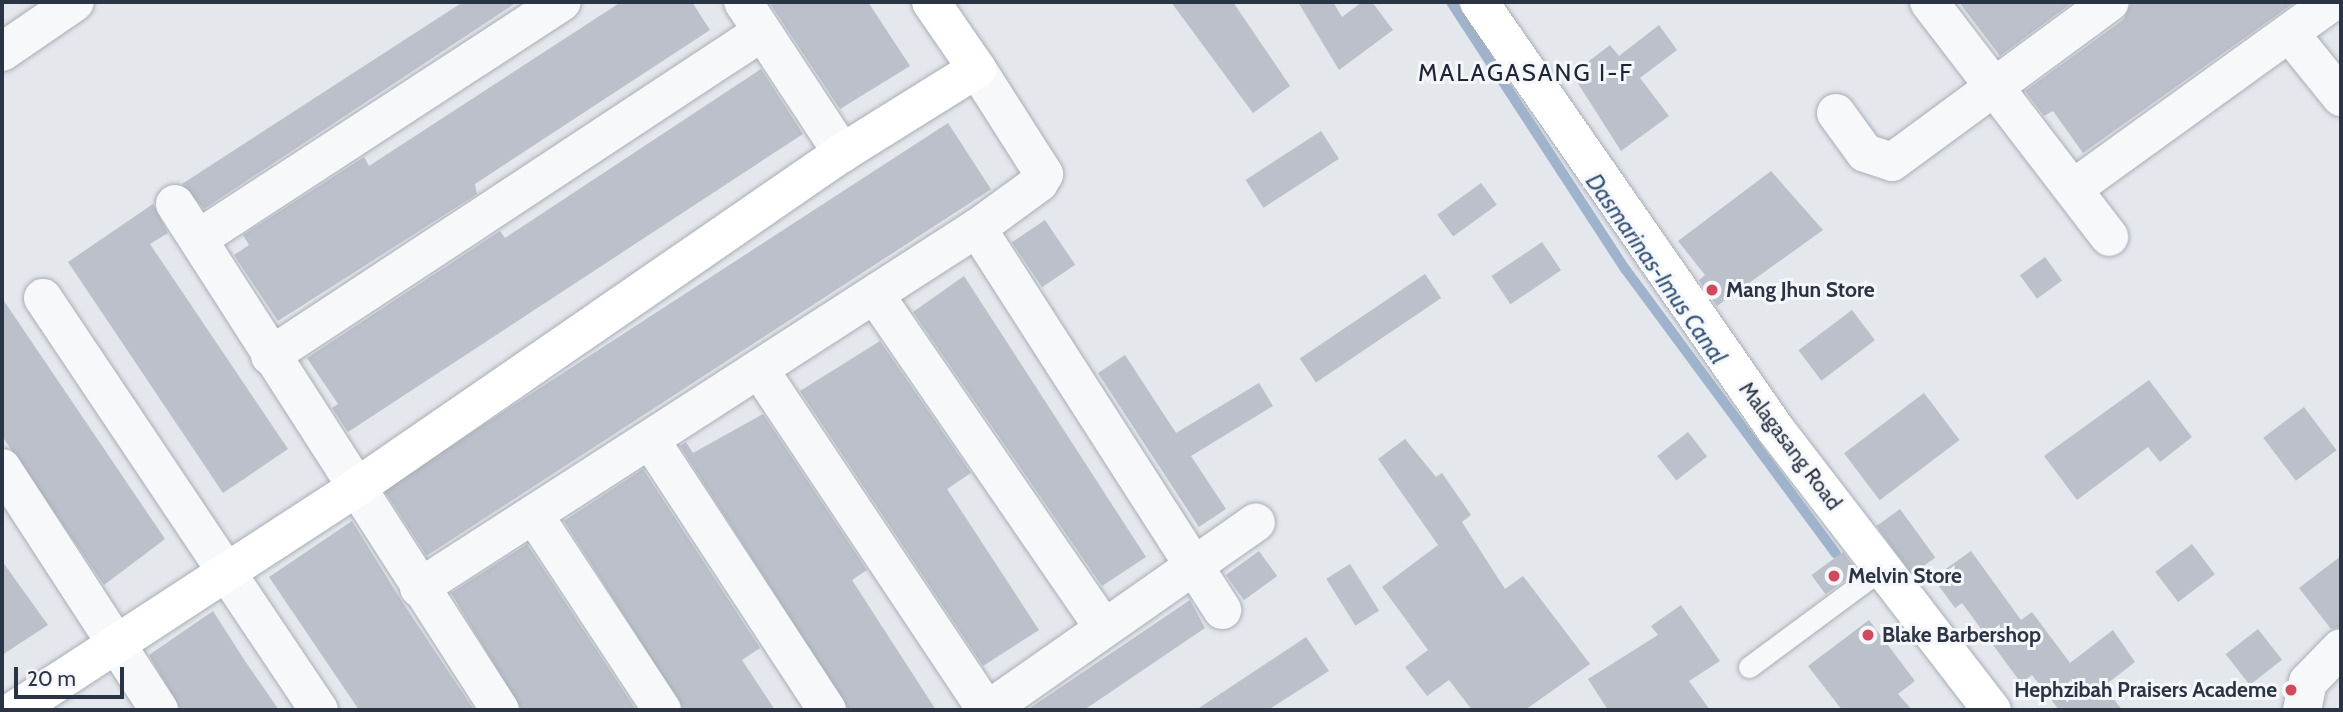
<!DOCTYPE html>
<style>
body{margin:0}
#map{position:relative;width:2343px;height:712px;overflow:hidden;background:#e4e7ec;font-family:Cabin,sans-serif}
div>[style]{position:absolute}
.stream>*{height:10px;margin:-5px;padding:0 5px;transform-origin:5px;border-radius:5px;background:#9fb4cc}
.building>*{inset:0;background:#bbc0ca;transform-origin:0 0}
.roads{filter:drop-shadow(0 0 2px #a9aeb7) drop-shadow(0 0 2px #a9aeb7)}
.lane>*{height:21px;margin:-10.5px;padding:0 10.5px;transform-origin:10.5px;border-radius:10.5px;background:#f7f8fa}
.street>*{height:38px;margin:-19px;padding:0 19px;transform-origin:19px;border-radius:19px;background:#f7f8fa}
.secondary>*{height:38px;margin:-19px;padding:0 19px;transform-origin:19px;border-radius:19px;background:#fff}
.dots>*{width:19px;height:19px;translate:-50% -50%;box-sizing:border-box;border:4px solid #f4f6f9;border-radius:50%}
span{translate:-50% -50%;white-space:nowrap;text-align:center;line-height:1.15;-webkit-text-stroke:6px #f4f6f9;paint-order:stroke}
.poi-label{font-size:21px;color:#2b3445;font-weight:700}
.left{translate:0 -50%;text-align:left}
.right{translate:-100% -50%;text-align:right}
.street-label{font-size:21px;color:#2b3445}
.water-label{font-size:23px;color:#34527a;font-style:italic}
.quarter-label{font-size:24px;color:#1d2536;letter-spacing:2px}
.frame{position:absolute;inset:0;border:4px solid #2b3445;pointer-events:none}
.scale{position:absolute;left:14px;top:667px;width:110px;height:32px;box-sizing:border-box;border:4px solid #2b3445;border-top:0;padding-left:9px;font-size:21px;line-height:24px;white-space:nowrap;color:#2b3445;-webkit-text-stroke:5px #f4f6f9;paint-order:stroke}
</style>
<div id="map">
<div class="stream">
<div style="left:1451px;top:2px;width:320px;rotate:56.9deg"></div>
<div style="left:1626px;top:270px;width:353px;rotate:53.5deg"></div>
</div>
<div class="building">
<div style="clip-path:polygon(463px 2px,517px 2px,204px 209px,182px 184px)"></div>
<div style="clip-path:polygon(621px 2px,692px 2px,710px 30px,475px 184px,477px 194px,278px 321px,234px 255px,249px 245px,243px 235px,364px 157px,369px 166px)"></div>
<div style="clip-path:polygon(769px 2px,868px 2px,910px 66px,840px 109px)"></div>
<div style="clip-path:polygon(1171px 2px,1233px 2px,1290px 86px,1253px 113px)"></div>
<div style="clip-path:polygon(1298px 2px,1333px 2px,1342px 17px,1362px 2px,1372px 2px,1393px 30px,1339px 70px)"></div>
<div style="clip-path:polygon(1959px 2px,2073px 2px,2000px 56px)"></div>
<div style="clip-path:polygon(2132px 2px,2295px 2px,2083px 153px,2053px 111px,2044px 116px,2025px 91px,2123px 20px)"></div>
<div style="clip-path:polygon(1659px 25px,1677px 50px,1640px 78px,1669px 116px,1621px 151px,1572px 74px,1610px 45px,1619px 56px)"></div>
<div style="clip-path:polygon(761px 69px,803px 134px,348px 432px,332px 408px,338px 404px,307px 358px,500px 231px,505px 238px)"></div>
<div style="left:948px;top:123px;width:79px;height:673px;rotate:57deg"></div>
<div style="left:1321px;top:131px;width:33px;height:90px;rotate:57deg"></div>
<div style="clip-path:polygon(1771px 171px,1823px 230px,1717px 306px,1699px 280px,1705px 275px,1678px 241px)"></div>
<div style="left:1481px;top:183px;width:27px;height:54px;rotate:54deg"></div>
<div style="clip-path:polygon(153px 204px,168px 233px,150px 244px,288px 449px,223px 493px,68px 262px)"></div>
<div style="left:1045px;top:220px;width:54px;height:40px;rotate:56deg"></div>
<div style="left:1542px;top:242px;width:34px;height:61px;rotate:56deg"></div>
<div style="left:2045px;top:257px;width:29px;height:31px;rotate:54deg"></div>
<div style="left:1425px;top:274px;width:29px;height:151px;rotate:56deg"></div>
<div style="clip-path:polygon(964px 276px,1146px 557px,1102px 586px,913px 312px)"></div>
<div style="clip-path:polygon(2px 298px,165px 539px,104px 585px,2px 436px)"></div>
<div style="left:1852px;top:310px;width:38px;height:67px;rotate:53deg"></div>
<div style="clip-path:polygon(880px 341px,971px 473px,947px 489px,1039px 630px,983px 666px,800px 391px)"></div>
<div style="clip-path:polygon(1125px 355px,1176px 433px,1259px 383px,1273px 406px,1191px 456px,1226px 509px,1199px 527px,1098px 373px)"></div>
<div style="clip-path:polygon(2149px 380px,2192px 437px,2160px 462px,2148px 447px,2077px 500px,2044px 456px)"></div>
<div style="left:1924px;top:393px;width:59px;height:100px;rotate:53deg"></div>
<div style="left:2304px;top:407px;width:54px;height:51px;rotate:53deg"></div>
<div style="clip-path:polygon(763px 414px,867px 570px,852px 580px,936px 710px,849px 710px,680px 446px,686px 442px,693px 453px)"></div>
<div style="left:1688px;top:432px;width:31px;height:39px;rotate:52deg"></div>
<div style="clip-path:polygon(1405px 439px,1436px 477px,1442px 473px,1471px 515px,1462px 522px,1505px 589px,1523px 576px,1590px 664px,1525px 710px,1472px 710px,1449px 680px,1427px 696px,1405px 667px,1428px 650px,1382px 587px,1438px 545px,1378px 459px)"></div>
<div style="clip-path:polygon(643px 469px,760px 648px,742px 660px,775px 710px,684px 710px,564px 521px)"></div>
<div style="left:1900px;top:509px;width:60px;height:29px;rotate:54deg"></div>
<div style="clip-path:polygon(352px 521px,401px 600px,474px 710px,359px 710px,269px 577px)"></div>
<div style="clip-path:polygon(527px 544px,636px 710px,522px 710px,451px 593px)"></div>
<div style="left:2192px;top:544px;width:38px;height:46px;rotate:53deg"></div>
<div style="left:1259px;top:551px;width:31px;height:41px;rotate:54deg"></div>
<div style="clip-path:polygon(1971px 551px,2021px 620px,2032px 612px,2070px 663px,2113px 630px,2135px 662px,2104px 686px,2122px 710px,2059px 710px,2032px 675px,2021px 683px,1962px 603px,1955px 608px,1933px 578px)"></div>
<div style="left:1843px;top:552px;width:24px;height:39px;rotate:54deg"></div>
<div style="clip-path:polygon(2341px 556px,2341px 627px,2331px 629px,2299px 588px)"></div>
<div style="clip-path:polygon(2px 561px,48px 625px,2px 655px)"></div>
<div style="left:1350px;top:564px;width:55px;height:28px;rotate:58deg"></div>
<div style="clip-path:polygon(1190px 600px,1205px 628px,1084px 710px,1027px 710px)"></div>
<div style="clip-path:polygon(1681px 605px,1720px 661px,1689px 681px,1710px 710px,1608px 710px,1588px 679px,1658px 635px,1651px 626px)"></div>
<div style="clip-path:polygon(213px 611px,245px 661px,279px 710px,181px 710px,149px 655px)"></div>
<div style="clip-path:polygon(1869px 620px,1915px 681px,1898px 694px,1912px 710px,1842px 710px,1808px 666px)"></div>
<div style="left:2258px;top:629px;width:39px;height:41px;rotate:52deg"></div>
<div style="clip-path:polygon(1306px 637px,1329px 671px,1268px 710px,1196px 710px)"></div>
</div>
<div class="roads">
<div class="lane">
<div style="left:1749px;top:667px;width:167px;rotate:-36.5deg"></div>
</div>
<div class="street">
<div style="left:743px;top:2px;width:181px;rotate:56.7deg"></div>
<div style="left:1929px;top:2px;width:296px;rotate:52.5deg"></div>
<div style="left:2291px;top:35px;width:80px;rotate:51.1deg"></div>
<div style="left:2px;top:52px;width:88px;rotate:-34.4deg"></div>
<div style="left:977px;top:69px;width:125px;rotate:57.5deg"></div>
<div style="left:1044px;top:174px;width:10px;rotate:119deg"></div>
<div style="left:1039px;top:183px;width:77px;rotate:144deg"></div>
<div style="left:1836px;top:113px;width:49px;rotate:54.1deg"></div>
<div style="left:1865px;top:153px;width:28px;rotate:18deg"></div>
<div style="left:1892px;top:162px;width:270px;rotate:-36.3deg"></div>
<div style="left:2074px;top:188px;width:318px;rotate:-35.8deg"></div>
<div style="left:175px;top:204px;width:601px;rotate:57.29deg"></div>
<div style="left:198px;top:239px;width:434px;rotate:-33.1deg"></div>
<div style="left:875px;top:295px;width:404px;rotate:55.5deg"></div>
<div style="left:43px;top:298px;width:496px;rotate:56.2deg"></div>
<div style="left:270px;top:356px;width:589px;rotate:-33.37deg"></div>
<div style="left:759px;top:369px;width:410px;rotate:56.3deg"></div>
<div style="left:651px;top:441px;width:321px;rotate:56.8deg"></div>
<div style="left:2px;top:468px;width:288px;rotate:57deg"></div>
<div style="left:534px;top:515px;width:233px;rotate:56.7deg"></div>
<div style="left:419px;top:588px;width:664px;rotate:-32.83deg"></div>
<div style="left:977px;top:228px;width:454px;rotate:57.3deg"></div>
<div style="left:988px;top:710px;width:327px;rotate:-35deg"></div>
<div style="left:2302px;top:710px;width:29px;rotate:-78deg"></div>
<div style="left:2308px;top:682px;width:47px;rotate:-45.9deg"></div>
</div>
<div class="secondary">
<div style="left:1479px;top:2px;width:521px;rotate:55.24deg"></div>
<div style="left:1776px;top:430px;width:354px;rotate:52.4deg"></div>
<div style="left:15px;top:710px;width:412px;rotate:-33.1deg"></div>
<div style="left:360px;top:485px;width:585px;rotate:-34.56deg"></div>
<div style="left:842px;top:153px;width:159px;rotate:-31.9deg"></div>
<div style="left:977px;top:69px;width:81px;rotate:-124.5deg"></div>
</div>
</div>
<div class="dots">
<div style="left:1712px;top:290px;background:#d1495b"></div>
<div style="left:1834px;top:576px;background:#d1495b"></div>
<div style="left:1868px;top:635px;background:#d1495b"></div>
<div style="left:2291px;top:690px;background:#d1495b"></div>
</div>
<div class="poi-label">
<span class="left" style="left:1726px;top:290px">Mang Jhun Store</span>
<span class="left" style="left:1848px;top:576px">Melvin Store</span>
<span class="left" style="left:1882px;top:635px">Blake Barbershop</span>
<span class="right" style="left:2277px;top:690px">Hephzibah Praisers Academe</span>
</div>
<div class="street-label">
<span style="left:1790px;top:446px;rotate:53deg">Malagasang Road</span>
</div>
<div class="water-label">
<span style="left:1656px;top:269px;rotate:55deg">Dasmarinas-Imus Canal</span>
</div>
<div class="quarter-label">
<span style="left:1526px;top:73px">MALAGASANG I-F</span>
</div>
<div class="frame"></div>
<div class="scale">20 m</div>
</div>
